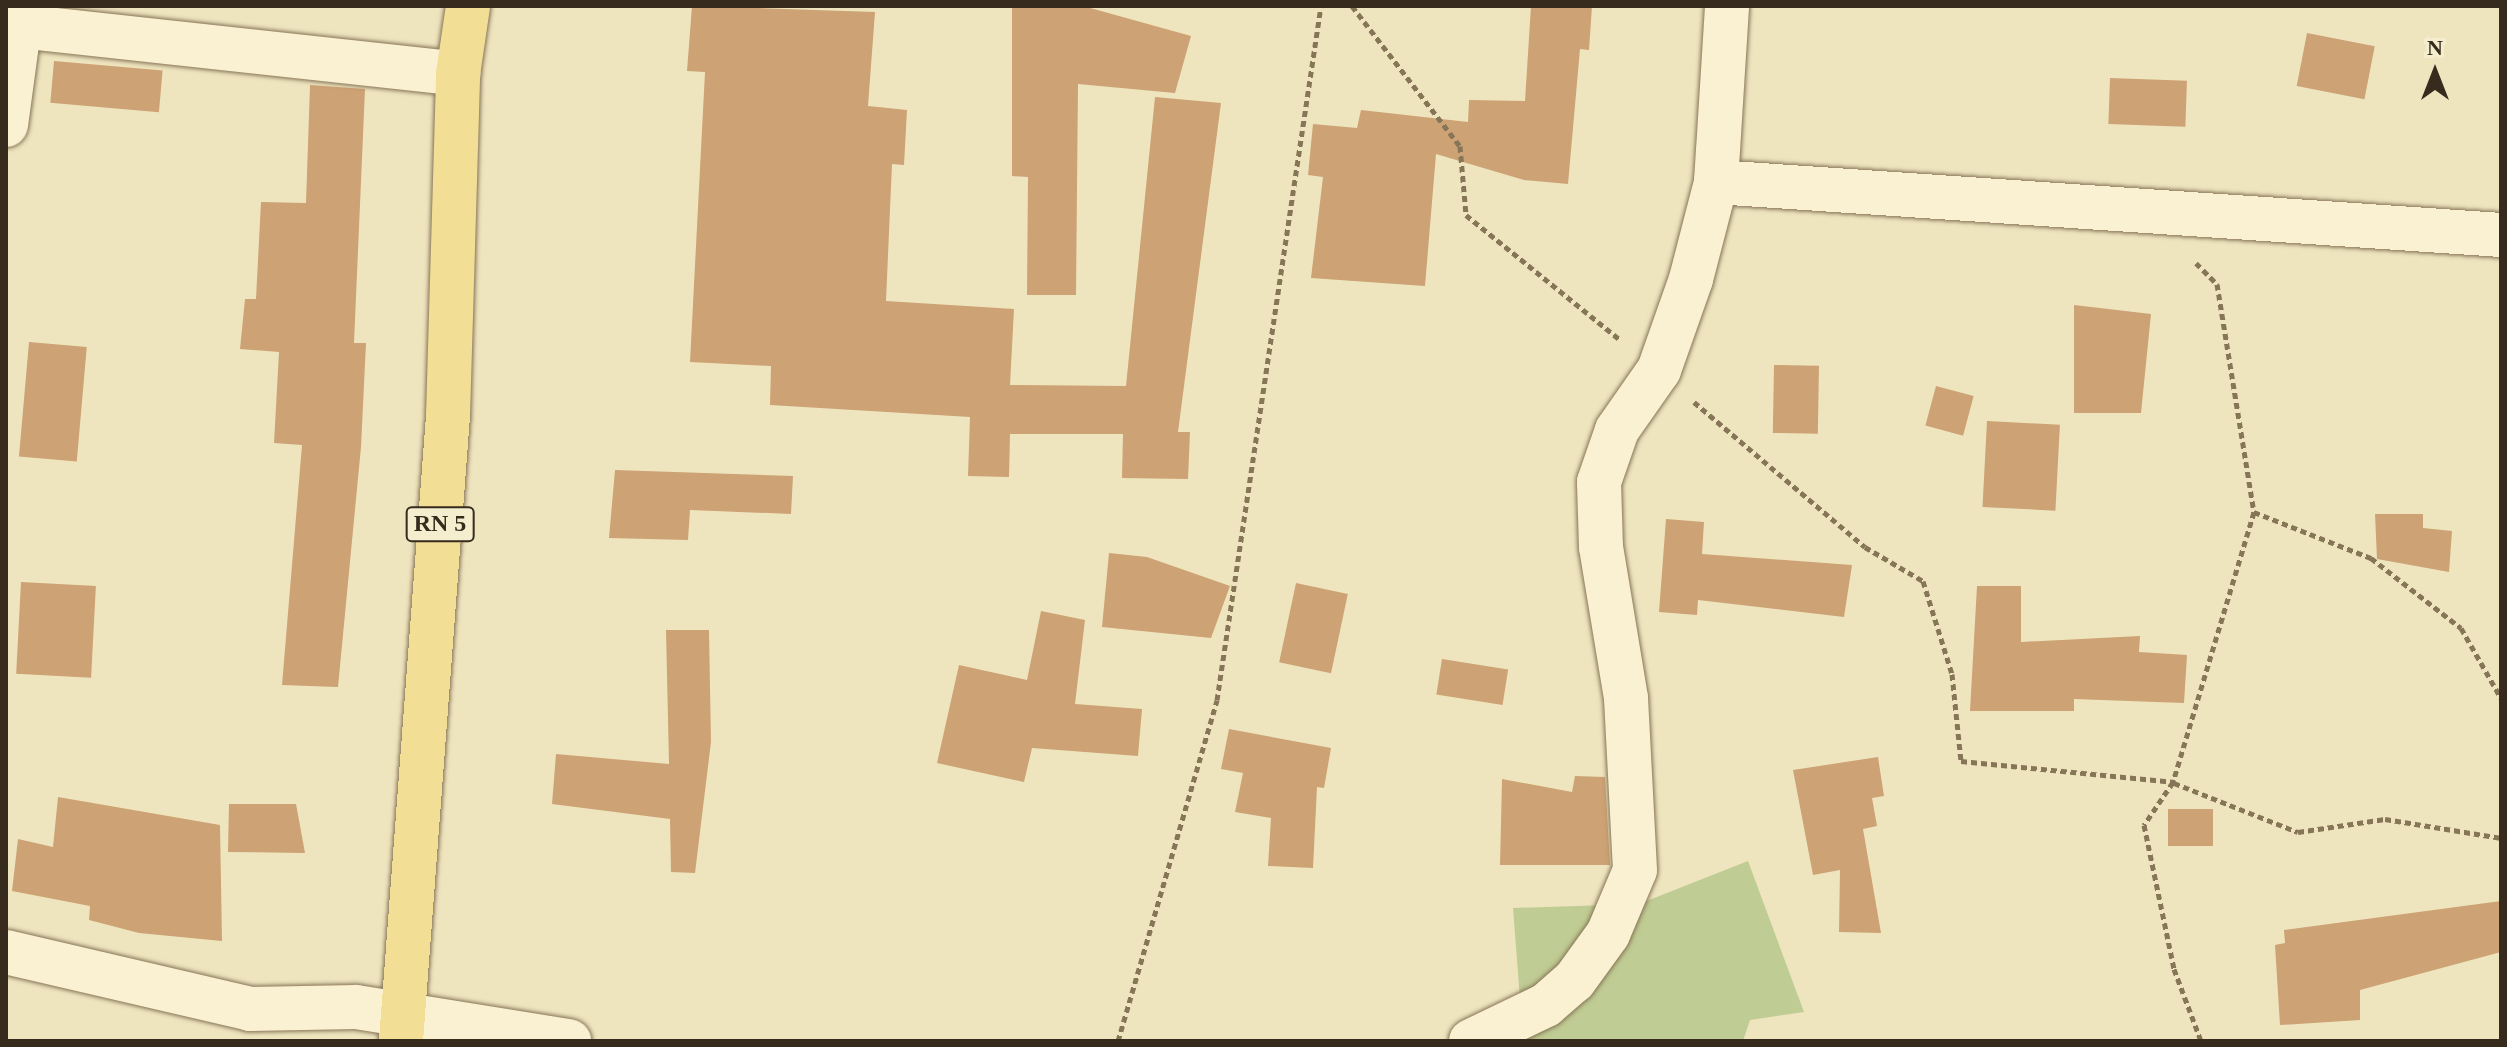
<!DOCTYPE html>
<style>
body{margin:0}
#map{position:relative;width:2507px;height:1047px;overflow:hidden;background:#eee5bf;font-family:"Times New Roman",serif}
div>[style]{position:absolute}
.green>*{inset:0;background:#bfcc93}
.building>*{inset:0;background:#cda274;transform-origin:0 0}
.path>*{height:5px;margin-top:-2.5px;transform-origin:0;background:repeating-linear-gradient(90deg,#877557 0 6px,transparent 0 10px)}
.roads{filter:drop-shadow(0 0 2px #877557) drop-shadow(0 0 2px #877557)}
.minor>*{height:44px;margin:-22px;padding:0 22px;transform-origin:22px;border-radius:22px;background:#f9f1d2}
.major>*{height:44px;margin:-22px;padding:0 22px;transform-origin:22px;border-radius:22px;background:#f2df95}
span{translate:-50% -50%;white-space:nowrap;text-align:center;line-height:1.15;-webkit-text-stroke:8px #f5eece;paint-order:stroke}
.shield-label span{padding:2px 6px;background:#f5eece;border:2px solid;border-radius:6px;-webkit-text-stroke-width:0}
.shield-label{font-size:24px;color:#362b1c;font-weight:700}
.frame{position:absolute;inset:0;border:8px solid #362b1c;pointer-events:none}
.north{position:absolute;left:2395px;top:32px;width:80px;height:80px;-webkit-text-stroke:6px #f5eece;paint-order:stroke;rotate:0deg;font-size:22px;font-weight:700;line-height:32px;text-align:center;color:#362b1c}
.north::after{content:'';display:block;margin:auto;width:28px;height:36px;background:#362b1c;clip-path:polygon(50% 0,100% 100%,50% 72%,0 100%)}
</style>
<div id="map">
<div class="green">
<div style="clip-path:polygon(1748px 861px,1804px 1012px,1750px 1020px,1743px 1041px,1515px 1041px,1523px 1038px,1513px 908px,1639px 904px)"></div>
</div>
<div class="building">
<div style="clip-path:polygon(692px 6px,875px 12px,868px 106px,907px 110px,904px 165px,892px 164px,886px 301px,1014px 309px,1010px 385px,1126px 386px,1155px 97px,1221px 103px,1178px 432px,1190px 432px,1188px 479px,1122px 478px,1123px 434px,1010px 434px,1009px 477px,968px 476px,970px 417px,770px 405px,771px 366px,690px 362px,705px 72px,687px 71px)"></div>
<div style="clip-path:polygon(1012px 6px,1083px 6px,1191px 36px,1175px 93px,1078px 84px,1076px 295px,1027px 295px,1028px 177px,1012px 176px)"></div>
<div style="clip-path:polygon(1531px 6px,1592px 6px,1589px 50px,1580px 49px,1568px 184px,1524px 180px,1436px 154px,1425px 286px,1311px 278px,1323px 177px,1308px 175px,1313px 124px,1357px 128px,1361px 110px,1468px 122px,1469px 100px,1525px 101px)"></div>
<div style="left:2307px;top:33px;width:69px;height:54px;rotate:11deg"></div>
<div style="left:54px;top:61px;width:109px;height:42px;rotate:5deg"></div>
<div style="left:2110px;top:78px;width:77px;height:46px;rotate:2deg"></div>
<div style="clip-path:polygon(310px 85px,365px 89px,354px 343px,366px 343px,361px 447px,338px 687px,282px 685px,302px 445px,274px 443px,279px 352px,240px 349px,245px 299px,256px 299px,261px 202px,306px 203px)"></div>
<div style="clip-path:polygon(2074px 305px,2151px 314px,2141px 413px,2074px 413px)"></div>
<div style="left:29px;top:342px;width:58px;height:115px;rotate:5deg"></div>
<div style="left:1774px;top:365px;width:45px;height:68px;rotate:1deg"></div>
<div style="left:1936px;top:386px;width:39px;height:41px;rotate:15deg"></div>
<div style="left:1987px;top:421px;width:73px;height:86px;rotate:3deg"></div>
<div style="clip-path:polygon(615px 470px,793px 476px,791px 514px,690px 510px,688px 540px,609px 538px)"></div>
<div style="clip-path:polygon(2375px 514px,2423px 514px,2423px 528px,2452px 531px,2449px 572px,2377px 559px)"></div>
<div style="clip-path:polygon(1666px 519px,1704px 522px,1702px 554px,1852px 565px,1844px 617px,1698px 600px,1697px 615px,1659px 612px)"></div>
<div style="clip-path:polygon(1109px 553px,1147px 557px,1230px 586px,1211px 638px,1102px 627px)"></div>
<div style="left:21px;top:582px;width:75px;height:92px;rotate:3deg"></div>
<div style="left:1296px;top:583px;width:53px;height:81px;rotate:12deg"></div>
<div style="clip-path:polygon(1977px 586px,2021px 586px,2021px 642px,2140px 636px,2139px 652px,2187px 655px,2184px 703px,2074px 699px,2074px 711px,1970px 711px)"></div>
<div style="clip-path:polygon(1041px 611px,1085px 620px,1075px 704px,1142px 709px,1138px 756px,1032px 748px,1024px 782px,937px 763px,959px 665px,1027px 680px)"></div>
<div style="clip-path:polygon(666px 630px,709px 630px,711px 742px,695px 873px,671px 872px,670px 819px,552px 804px,556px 754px,669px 764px)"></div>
<div style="left:1442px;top:659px;width:67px;height:36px;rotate:9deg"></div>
<div style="clip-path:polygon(1229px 729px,1331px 748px,1324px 788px,1317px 787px,1313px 868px,1268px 866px,1271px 818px,1235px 812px,1243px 773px,1221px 769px)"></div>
<div style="clip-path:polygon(1878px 757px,1884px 796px,1872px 798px,1877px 826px,1863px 829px,1881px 933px,1839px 932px,1840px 870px,1813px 875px,1793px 770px)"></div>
<div style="clip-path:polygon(1575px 776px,1605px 777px,1610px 865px,1500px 865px,1502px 779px,1572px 792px)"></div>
<div style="clip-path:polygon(58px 797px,220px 825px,222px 941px,139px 933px,89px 920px,90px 906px,12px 891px,18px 839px,53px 847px)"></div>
<div style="clip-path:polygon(229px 804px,296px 804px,305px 853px,228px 852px)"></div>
<div style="left:2168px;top:809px;width:45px;height:37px"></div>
<div style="clip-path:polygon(2501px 901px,2501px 952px,2360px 990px,2360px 1020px,2280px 1025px,2275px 945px,2285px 943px,2284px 930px)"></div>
</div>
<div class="path">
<div style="left:1352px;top:6px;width:177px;rotate:52.4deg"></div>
<div style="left:1460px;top:146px;width:69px;rotate:85deg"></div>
<div style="left:1466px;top:215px;width:197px;rotate:39deg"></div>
<div style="left:2196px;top:263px;width:30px;rotate:45deg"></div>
<div style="left:2217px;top:284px;width:231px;rotate:80.8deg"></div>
<div style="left:2254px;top:512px;width:282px;rotate:106.7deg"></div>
<div style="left:2173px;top:782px;width:52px;rotate:124deg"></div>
<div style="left:2144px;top:825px;width:147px;rotate:78.2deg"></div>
<div style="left:2174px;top:969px;width:77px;rotate:69.4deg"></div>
<div style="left:1694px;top:402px;width:224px;rotate:40.3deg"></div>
<div style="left:1865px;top:547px;width:67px;rotate:30.4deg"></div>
<div style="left:1923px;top:581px;width:97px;rotate:72.7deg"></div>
<div style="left:1952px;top:674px;width:87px;rotate:84.1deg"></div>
<div style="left:1961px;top:761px;width:215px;rotate:5.6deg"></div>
<div style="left:2254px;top:512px;width:126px;rotate:21.5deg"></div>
<div style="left:2371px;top:558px;width:114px;rotate:37.9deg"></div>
<div style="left:2461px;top:628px;width:81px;rotate:60.3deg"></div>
<div style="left:2174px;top:783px;width:133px;rotate:21.6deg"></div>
<div style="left:2298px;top:832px;width:88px;rotate:-8.5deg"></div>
<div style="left:2385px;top:819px;width:118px;rotate:9.3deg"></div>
<div style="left:1118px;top:1041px;width:355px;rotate:-73.8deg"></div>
<div style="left:1217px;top:700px;width:702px;rotate:-81.48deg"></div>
</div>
<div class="roads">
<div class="minor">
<div style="left:19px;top:26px;width:442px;rotate:6.2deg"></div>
<div style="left:6px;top:125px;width:120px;rotate:-82.3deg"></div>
<div style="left:1716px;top:182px;width:787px;rotate:3.86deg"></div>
<div style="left:6px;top:952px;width:251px;rotate:13.1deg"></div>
<div style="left:250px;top:1009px;width:106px;rotate:-1.1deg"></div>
<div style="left:356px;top:1007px;width:216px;rotate:9.1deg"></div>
<div style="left:1471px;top:1041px;width:83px;rotate:-25.6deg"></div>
<div style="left:1546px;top:1005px;width:37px;rotate:-41deg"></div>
<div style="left:1574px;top:981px;width:58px;rotate:-54.1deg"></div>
<div style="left:1608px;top:934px;width:69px;rotate:-67.1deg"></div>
<div style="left:1635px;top:870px;width:172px;rotate:-93deg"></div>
<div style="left:1626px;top:698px;width:153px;rotate:-99.4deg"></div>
<div style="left:1601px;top:547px;width:65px;rotate:-91.8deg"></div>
<div style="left:1599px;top:482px;width:55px;rotate:-70.9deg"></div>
<div style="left:1617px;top:430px;width:73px;rotate:-55deg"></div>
<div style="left:1659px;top:370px;width:96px;rotate:-70.6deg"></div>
<div style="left:1691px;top:279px;width:100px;rotate:-75.5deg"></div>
<div style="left:1716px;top:182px;width:176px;rotate:-86.4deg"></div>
</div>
<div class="major">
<div style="left:401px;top:1041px;width:627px;rotate:-85.7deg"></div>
<div style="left:448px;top:416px;width:342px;rotate:-88.3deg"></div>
<div style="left:458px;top:74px;width:69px;rotate:-81.6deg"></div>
</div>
</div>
<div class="shield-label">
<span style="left:440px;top:524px">RN 5</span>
</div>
<div class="frame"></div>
<div class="north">N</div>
</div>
